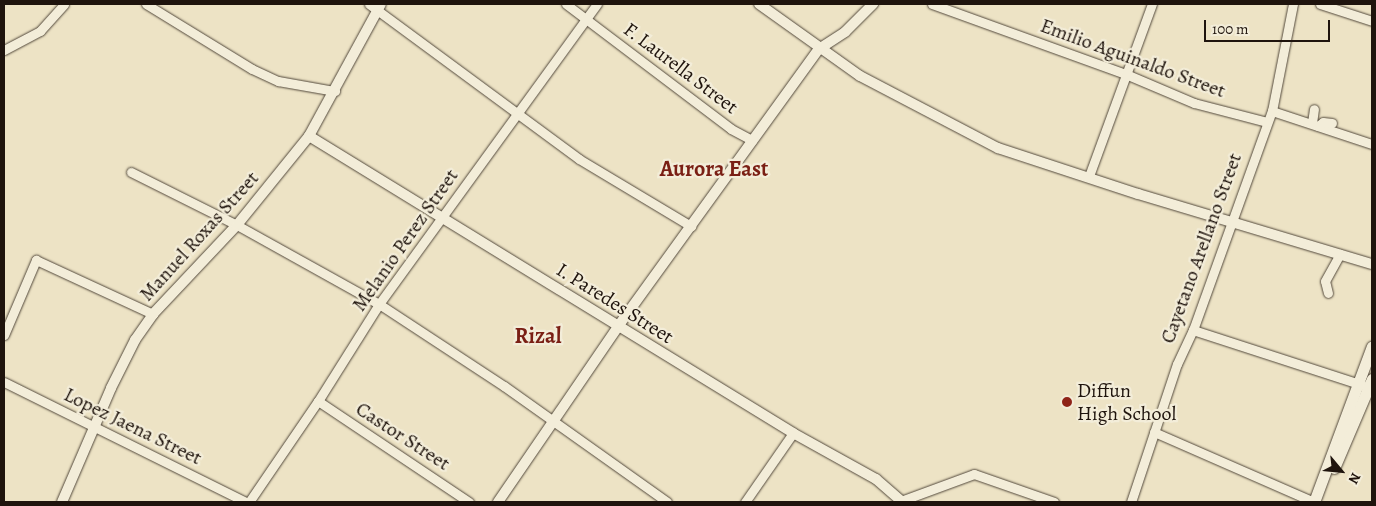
<!DOCTYPE html>
<style>
body{margin:0}
#map{position:relative;width:1376px;height:506px;overflow:hidden;background:#ede3c5;font-family:Alegreya,serif}
div>[style]{position:absolute}
.roads{filter:drop-shadow(0 0 1px #52483b) drop-shadow(0 0 1px #52483b)}
.minor>*{height:9px;margin:-4.5px;padding:0 4.5px;transform-origin:4.5px;border-radius:4.5px;background:#f3edd9}
.tertiary>*{height:10px;margin:-5px;padding:0 5px;transform-origin:5px;border-radius:5px;background:#f3edd9}
.secondary>*{height:11px;margin:-5.5px;padding:0 5.5px;transform-origin:5.5px;border-radius:5.5px;background:#f3edd9}
.dots>*{width:14px;height:14px;translate:-50% -50%;box-sizing:border-box;border:2px solid #f3edd9;border-radius:50%}
span{translate:-50% -50%;white-space:nowrap;text-align:center;line-height:1.15;-webkit-text-stroke:4.5px #f3edd9;paint-order:stroke}
.street-label{font-size:20px;color:#1f140d}
.poi-label{font-size:20px;color:#1f140d}
.left{translate:0 -50%;text-align:left}
.quarter-label{font-size:22px;color:#7a1f14;font-weight:700}
.frame{position:absolute;inset:0;border:5px solid #1f140d;pointer-events:none}
.north{position:absolute;left:1316px;top:446px;width:50px;height:50px;-webkit-text-stroke:4px #f3edd9;paint-order:stroke;rotate:118deg;font-size:14px;font-weight:700;line-height:20px;text-align:center;color:#1f140d}
.north::after{content:'';display:block;margin:auto;width:18px;height:22px;background:#1f140d;clip-path:polygon(50% 0,100% 100%,50% 72%,0 100%)}
.scale{position:absolute;left:1204px;top:20px;width:126px;height:22px;box-sizing:border-box;border:2px solid #1f140d;border-top:0;padding-left:6px;font-size:15px;line-height:18px;white-space:nowrap;color:#1f140d;-webkit-text-stroke:4px #f3edd9;paint-order:stroke}
</style>
<div id="map">
<div class="roads">
<div class="minor">
<div style="left:146px;top:4px;width:124px;rotate:31.5deg"></div>
<div style="left:252px;top:69px;width:29px;rotate:25deg"></div>
<div style="left:278px;top:81px;width:58px;rotate:10deg"></div>
<div style="left:369px;top:4px;width:261px;rotate:36.4deg"></div>
<div style="left:579px;top:159px;width:131px;rotate:30.9deg"></div>
<div style="left:566px;top:4px;width:207px;rotate:37.1deg"></div>
<div style="left:731px;top:129px;width:24px;rotate:28deg"></div>
<div style="left:932px;top:4px;width:208px;rotate:19.9deg"></div>
<div style="left:1128px;top:75px;width:72px;rotate:23deg"></div>
<div style="left:1194px;top:103px;width:75px;rotate:14.6deg"></div>
<div style="left:1320px;top:4px;width:55px;rotate:18.1deg"></div>
<div style="left:4px;top:50px;width:41px;rotate:-27.8deg"></div>
<div style="left:40px;top:31px;width:36px;rotate:-48deg"></div>
<div style="left:1272px;top:111px;width:105px;rotate:18.3deg"></div>
<div style="left:1312px;top:123px;width:14px;rotate:-82deg"></div>
<div style="left:1318px;top:126px;width:6px;rotate:-39deg"></div>
<div style="left:1323px;top:122px;width:9px;rotate:6deg"></div>
<div style="left:131px;top:172px;width:119px;rotate:26.6deg"></div>
<div style="left:237px;top:225px;width:162px;rotate:29.1deg"></div>
<div style="left:379px;top:304px;width:149px;rotate:33.3deg"></div>
<div style="left:504px;top:386px;width:200px;rotate:35.4deg"></div>
<div style="left:1089px;top:176px;width:183px;rotate:-69.9deg"></div>
<div style="left:1328px;top:293px;width:12px;rotate:-104deg"></div>
<div style="left:1325px;top:281px;width:31px;rotate:-61deg"></div>
<div style="left:1193px;top:330px;width:178px;rotate:18deg"></div>
<div style="left:4px;top:335px;width:82px;rotate:-66.9deg"></div>
<div style="left:36px;top:260px;width:129px;rotate:24.8deg"></div>
<div style="left:4px;top:382px;width:270px;rotate:26.4deg"></div>
<div style="left:318px;top:401px;width:182px;rotate:33.8deg"></div>
<div style="left:1154px;top:432px;width:175px;rotate:23.6deg"></div>
<div style="left:249px;top:502px;width:122px;rotate:-55.7deg"></div>
<div style="left:318px;top:401px;width:115px;rotate:-57.8deg"></div>
<div style="left:379px;top:304px;width:371px;rotate:-54deg"></div>
<div style="left:745px;top:502px;width:84px;rotate:-55.2deg"></div>
<div style="left:898px;top:502px;width:81px;rotate:-20.2deg"></div>
<div style="left:974px;top:474px;width:85px;rotate:19.3deg"></div>
<div style="left:1131px;top:502px;width:145px;rotate:-71.6deg"></div>
<div style="left:1177px;top:364px;width:38px;rotate:-65deg"></div>
<div style="left:1193px;top:330px;width:233px;rotate:-70.2deg"></div>
<div style="left:1272px;top:111px;width:109px;rotate:-78.9deg"></div>
</div>
<div class="tertiary">
<div style="left:759px;top:4px;width:124px;rotate:35.5deg"></div>
<div style="left:860px;top:76px;width:156px;rotate:27.6deg"></div>
<div style="left:998px;top:148px;width:147px;rotate:18.2deg"></div>
<div style="left:1138px;top:194px;width:244px;rotate:16.7deg"></div>
<div style="left:309px;top:136px;width:568px;rotate:31.53deg"></div>
<div style="left:793px;top:433px;width:95px;rotate:29deg"></div>
<div style="left:876px;top:479px;width:35px;rotate:41deg"></div>
<div style="left:62px;top:502px;width:124px;rotate:-66.7deg"></div>
<div style="left:111px;top:388px;width:54px;rotate:-63.4deg"></div>
<div style="left:135px;top:340px;width:32px;rotate:-55deg"></div>
<div style="left:153px;top:314px;width:122px;rotate:-46.7deg"></div>
<div style="left:237px;top:225px;width:114px;rotate:-51deg"></div>
<div style="left:309px;top:136px;width:150px;rotate:-61.4deg"></div>
<div style="left:498px;top:502px;width:214px;rotate:-55.6deg"></div>
<div style="left:619px;top:325px;width:341px;rotate:-54.1deg"></div>
<div style="left:819px;top:49px;width:31px;rotate:-33deg"></div>
<div style="left:845px;top:32px;width:40px;rotate:-45deg"></div>
</div>
<div class="secondary">
<div style="left:1334px;top:468px;width:97px;rotate:-66.9deg"></div>
<div style="left:1314px;top:502px;width:166px;rotate:-69.6deg"></div>
</div>
</div>
<div class="dots">
<div style="left:1067px;top:402px;background:#8f2418"></div>
</div>
<div class="street-label">
<span style="left:1133px;top:58px;rotate:20deg">Emilio Aguinaldo Street</span>
<span style="left:681px;top:68px;rotate:37deg">F. Laurella Street</span>
<span style="left:199px;top:236px;rotate:-48deg">Manuel Roxas Street</span>
<span style="left:405px;top:240px;rotate:-55deg">Melanio Perez Street</span>
<span style="left:1201px;top:248px;rotate:-70deg">Cayetano Arellano Street</span>
<span style="left:615px;top:303px;rotate:32deg">I. Paredes Street</span>
<span style="left:133px;top:426px;rotate:26deg">Lopez Jaena Street</span>
<span style="left:403px;top:436px;rotate:33deg">Castor Street</span>
</div>
<div class="poi-label">
<span class="left" style="left:1077px;top:402px">Diffun<br>High School</span>
</div>
<div class="quarter-label">
<span style="left:714px;top:170px">Aurora East</span>
<span style="left:538px;top:337px">Rizal</span>
</div>
<div class="frame"></div>
<div class="north">N</div>
<div class="scale">100 m</div>
</div>
